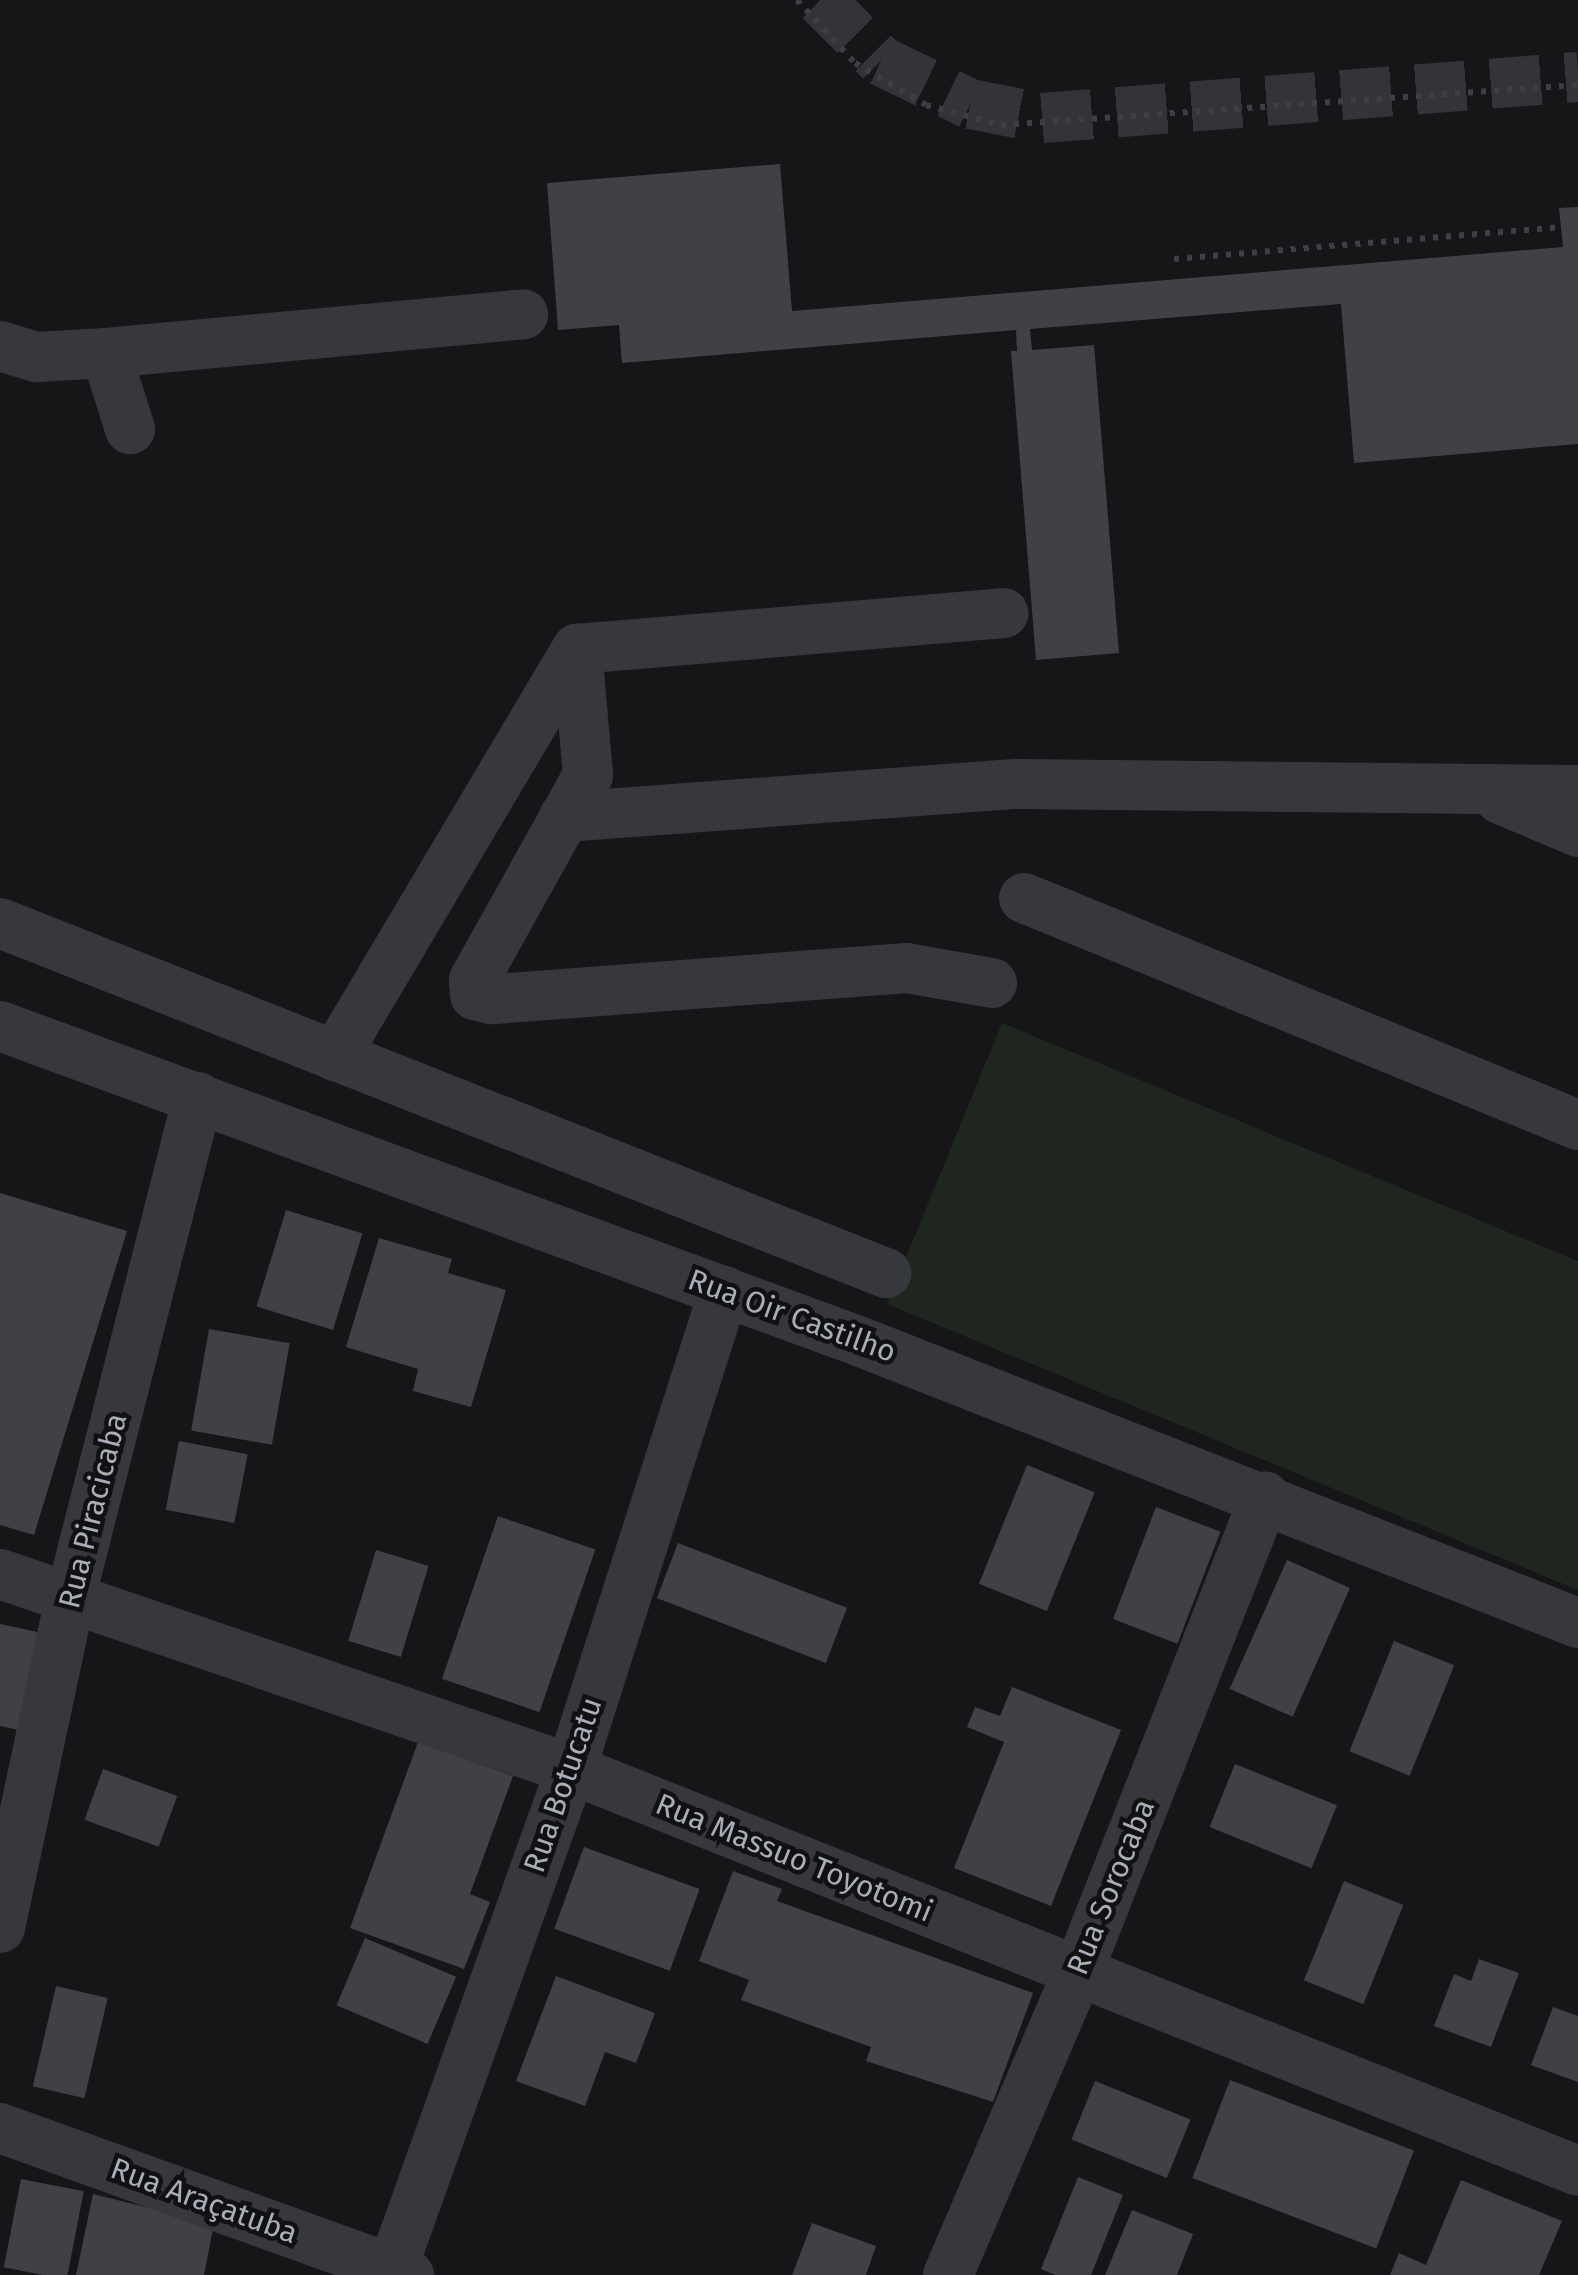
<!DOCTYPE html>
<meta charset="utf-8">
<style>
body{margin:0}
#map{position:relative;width:1578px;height:2275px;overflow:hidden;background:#161618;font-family:"Fira Sans",sans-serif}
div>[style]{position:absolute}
.green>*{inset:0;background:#1e261f}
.building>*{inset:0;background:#404145;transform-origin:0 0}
.minor-tunnel>*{height:50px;margin-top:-25px;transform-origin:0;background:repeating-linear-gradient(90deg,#333438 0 50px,transparent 0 75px)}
.path>*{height:6px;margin-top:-3px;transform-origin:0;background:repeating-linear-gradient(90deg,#3d3f44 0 5px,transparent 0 13px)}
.minor>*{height:50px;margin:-25px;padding:0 25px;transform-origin:25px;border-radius:25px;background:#37383d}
span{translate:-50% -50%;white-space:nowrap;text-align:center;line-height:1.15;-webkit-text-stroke:9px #111113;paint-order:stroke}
.street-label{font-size:30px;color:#a8adb8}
</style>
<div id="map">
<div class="green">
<div style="clip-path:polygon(1002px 1023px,1578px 1261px,1578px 1590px,887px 1304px)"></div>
</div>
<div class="building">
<div style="clip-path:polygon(780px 164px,792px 311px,1563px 247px,1559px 208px,1578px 207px,1578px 444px,1354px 463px,1341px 304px,1030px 329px,1032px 350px,1094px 345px,1119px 653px,1036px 660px,1011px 351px,1017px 351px,1016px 330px,622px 363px,619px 325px,558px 330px,547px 183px)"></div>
<div style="clip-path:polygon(0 1193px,127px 1231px,34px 1535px,0 1525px)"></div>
<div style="left:286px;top:1210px;width:80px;height:101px;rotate:17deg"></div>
<div style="clip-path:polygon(379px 1238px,452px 1259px,448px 1273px,506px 1290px,471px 1407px,413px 1391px,418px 1369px,346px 1347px)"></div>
<div style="left:209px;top:1329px;width:82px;height:103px;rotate:10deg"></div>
<div style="left:179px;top:1441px;width:70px;height:70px;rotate:11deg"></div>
<div style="left:1027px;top:1465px;width:73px;height:128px;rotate:22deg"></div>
<div style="left:1156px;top:1507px;width:69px;height:120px;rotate:21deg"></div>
<div style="left:498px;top:1516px;width:103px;height:172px;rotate:19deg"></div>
<div style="left:678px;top:1543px;width:181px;height:59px;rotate:21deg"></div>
<div style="left:376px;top:1550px;width:55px;height:95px;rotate:17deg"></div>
<div style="left:1287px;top:1560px;width:69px;height:141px;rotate:24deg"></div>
<div style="clip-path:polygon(0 1624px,47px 1634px,24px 1731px,0 1726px)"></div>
<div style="left:1394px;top:1641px;width:65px;height:119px;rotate:22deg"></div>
<div style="clip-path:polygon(1012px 1687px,1121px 1730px,1051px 1906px,954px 1868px,1004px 1742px,967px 1727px,975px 1707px,1000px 1716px)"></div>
<div style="clip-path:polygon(418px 1742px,513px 1776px,470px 1894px,490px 1902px,464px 1969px,350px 1928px)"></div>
<div style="left:1235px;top:1764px;width:110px;height:68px;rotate:22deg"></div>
<div style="left:103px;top:1769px;width:79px;height:54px;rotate:20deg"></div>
<div style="left:584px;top:1847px;width:123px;height:87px;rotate:20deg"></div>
<div style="clip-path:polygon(733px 1871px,782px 1889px,777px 1901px,1033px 1993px,993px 2102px,866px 2061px,871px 2047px,741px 2000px,749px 1980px,699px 1961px)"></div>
<div style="left:1344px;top:1881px;width:64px;height:107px;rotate:22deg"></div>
<div style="left:365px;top:1938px;width:99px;height:73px;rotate:23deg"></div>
<div style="clip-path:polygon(1479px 1959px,1519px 1973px,1491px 2047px,1434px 2026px,1454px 1974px,1471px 1981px)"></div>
<div style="clip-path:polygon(556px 1976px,655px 2013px,636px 2063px,605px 2052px,585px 2106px,516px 2081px)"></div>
<div style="left:56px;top:1986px;width:53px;height:103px;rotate:13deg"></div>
<div style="clip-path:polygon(1553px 2007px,1578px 2016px,1578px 2082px,1531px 2065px)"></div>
<div style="left:1230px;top:2080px;width:197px;height:105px;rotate:21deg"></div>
<div style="left:1095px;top:2081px;width:103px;height:63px;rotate:22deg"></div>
<div style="clip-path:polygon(1078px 2177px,1123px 2195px,1091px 2275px,1055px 2275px,1041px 2269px)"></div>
<div style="left:21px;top:2179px;width:64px;height:90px;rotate:11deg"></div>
<div style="clip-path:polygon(1461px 2180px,1562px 2221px,1539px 2275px,1390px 2275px,1399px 2253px,1426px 2265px)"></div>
<div style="clip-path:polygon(93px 2194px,214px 2224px,204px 2275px,76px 2275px)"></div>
<div style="clip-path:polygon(1132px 2210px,1193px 2234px,1177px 2275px,1105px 2275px)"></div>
<div style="clip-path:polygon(812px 2223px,876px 2246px,866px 2275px,792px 2275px)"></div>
</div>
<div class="minor-tunnel">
<div style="left:820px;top:0;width:86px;rotate:45deg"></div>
<div style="left:881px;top:61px;width:99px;rotate:25.8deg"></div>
<div style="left:970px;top:104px;width:73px;rotate:11deg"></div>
<div style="left:1042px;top:118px;width:538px;rotate:-4.37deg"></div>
</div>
<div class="path">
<div style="left:797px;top:0;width:86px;rotate:47.4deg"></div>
<div style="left:855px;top:63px;width:82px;rotate:30.6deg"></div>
<div style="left:926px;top:105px;width:78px;rotate:14.9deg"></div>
<div style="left:1001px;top:125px;width:578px;rotate:-3.97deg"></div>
<div style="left:663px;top:174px;width:167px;rotate:85.2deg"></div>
<div style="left:677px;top:340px;width:904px;rotate:-4.76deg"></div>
<div style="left:1174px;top:259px;width:405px;rotate:-4.7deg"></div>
</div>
<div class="minor">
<div style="left:0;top:346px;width:39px;rotate:17deg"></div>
<div style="left:37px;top:357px;width:69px;rotate:-3.3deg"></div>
<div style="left:106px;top:353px;width:419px;rotate:-5.3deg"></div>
<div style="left:106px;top:353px;width:80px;rotate:72.5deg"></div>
<div style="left:1500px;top:799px;width:85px;rotate:22.9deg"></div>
<div style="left:564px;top:817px;width:455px;rotate:-4.2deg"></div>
<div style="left:1018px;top:784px;width:560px;rotate:0.61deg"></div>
<div style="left:1024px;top:898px;width:599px;rotate:22.28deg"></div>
<div style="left:0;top:923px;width:953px;rotate:21.56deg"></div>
<div style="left:992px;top:983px;width:86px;rotate:-170deg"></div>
<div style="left:907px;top:968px;width:417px;rotate:175.7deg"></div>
<div style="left:491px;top:999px;width:16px;rotate:-166deg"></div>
<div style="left:475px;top:995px;width:15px;rotate:-94deg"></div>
<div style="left:474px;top:980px;width:235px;rotate:-60.9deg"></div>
<div style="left:588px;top:775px;width:126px;rotate:-95deg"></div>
<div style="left:577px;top:649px;width:428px;rotate:-4.8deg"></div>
<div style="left:0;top:1026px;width:917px;rotate:20.15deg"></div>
<div style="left:861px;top:1342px;width:770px;rotate:21.4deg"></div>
<div style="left:335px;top:1056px;width:474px;rotate:-59.3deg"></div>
<div style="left:0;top:1574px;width:603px;rotate:18.86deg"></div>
<div style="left:571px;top:1769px;width:1084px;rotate:21.76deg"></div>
<div style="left:0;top:1928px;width:336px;rotate:-78deg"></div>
<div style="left:70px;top:1599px;width:518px;rotate:-75.7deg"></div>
<div style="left:0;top:2128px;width:435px;rotate:19.8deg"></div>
<div style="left:390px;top:2275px;width:537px;rotate:-70.32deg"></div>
<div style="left:571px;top:1769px;width:502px;rotate:-72.25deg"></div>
<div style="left:948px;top:2275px;width:330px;rotate:-66.8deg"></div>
<div style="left:1078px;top:1972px;width:511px;rotate:-68.55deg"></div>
</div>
<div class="street-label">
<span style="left:792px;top:1316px;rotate:20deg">Rua Oir Castilho</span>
<span style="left:93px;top:1511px;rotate:-76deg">Rua Piracicaba</span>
<span style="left:563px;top:1785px;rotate:-71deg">Rua Botucatu</span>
<span style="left:794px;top:1858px;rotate:22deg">Rua Massuo Toyotomi</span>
<span style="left:1111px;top:1887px;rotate:-68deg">Rua Sorocaba</span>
<span style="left:204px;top:2201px;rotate:20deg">Rua Araçatuba</span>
</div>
</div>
